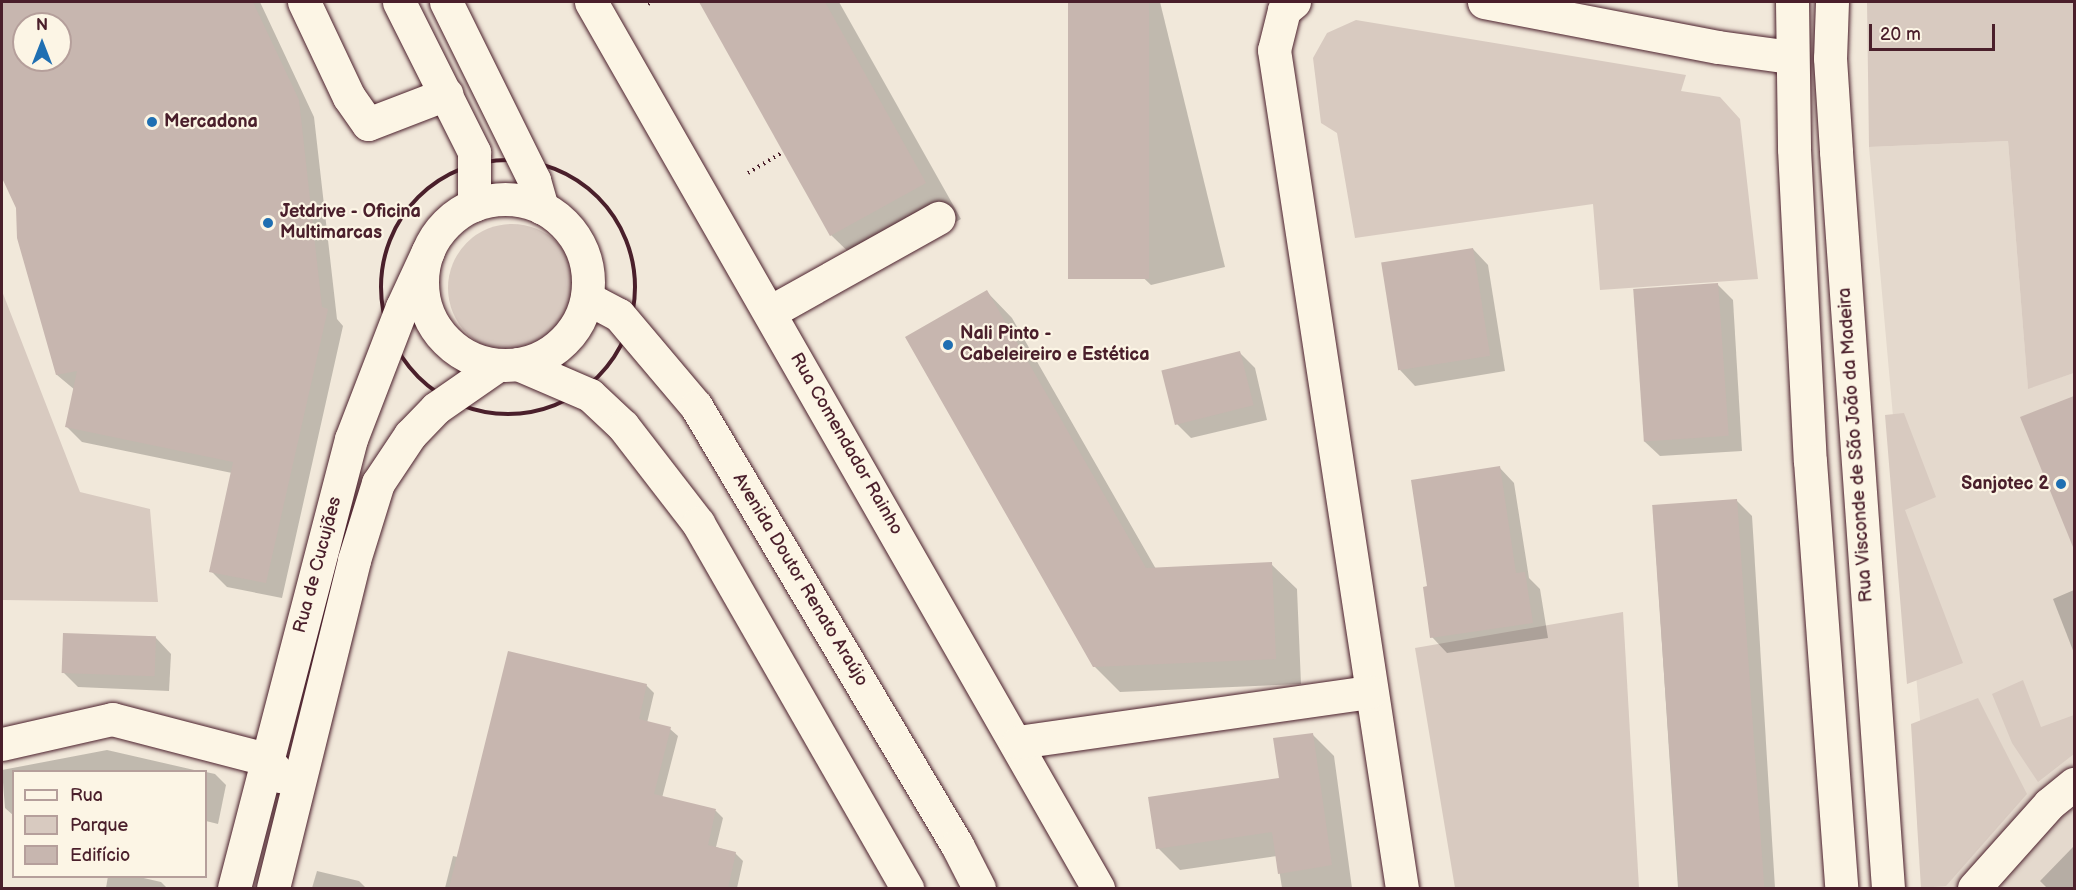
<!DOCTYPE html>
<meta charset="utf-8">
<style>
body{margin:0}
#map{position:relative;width:2076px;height:890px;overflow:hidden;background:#f1e8da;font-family:"Balsamiq Sans",sans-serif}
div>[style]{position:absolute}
.built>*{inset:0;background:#e4d9cd}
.green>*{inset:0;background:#d8cac0}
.round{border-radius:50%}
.shadow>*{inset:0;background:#0003}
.building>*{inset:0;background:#c7b6af;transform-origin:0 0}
.path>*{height:4px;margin-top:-2px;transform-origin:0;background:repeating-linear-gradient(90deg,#4a1f2b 0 1.5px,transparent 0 6px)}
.path>.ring{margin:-2px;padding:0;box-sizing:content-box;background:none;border:4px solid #4a1f2b;border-radius:50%}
.roads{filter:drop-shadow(0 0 2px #4a1f2b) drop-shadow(0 0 2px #4a1f2b)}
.minor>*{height:33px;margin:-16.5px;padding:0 16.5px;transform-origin:16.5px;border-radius:16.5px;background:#fcf5e5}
.major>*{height:33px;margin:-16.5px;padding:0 16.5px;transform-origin:16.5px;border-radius:16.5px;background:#fcf5e5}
.major>.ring{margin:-16.5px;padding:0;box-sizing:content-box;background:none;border:33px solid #fcf5e5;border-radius:50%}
.dots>*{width:16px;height:16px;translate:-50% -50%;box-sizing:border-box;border:3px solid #fcf5e5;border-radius:50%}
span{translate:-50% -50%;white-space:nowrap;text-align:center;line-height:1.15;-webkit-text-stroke:4.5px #fcf5e5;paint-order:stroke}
.poi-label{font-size:18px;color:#4a1f2b;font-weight:700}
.left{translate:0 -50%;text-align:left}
.right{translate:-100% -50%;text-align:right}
.street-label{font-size:18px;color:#4a1f2b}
.frame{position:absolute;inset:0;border:3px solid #4a1f2b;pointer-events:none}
.legend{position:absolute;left:12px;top:770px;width:195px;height:108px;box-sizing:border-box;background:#fcf5e5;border:2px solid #b59f9b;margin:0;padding:8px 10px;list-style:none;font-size:18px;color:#4a1f2b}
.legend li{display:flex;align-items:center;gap:12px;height:30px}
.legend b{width:30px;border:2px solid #b59f9b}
.north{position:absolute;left:12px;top:12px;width:60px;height:60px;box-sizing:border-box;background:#fcf5e5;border:2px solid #b59f9b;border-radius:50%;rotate:0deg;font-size:16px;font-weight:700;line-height:24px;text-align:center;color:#4a1f2b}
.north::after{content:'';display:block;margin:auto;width:21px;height:27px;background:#1f6fb2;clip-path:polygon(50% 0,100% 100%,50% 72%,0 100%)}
.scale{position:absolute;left:1869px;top:24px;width:126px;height:27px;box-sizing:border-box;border:3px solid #4a1f2b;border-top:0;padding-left:8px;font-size:18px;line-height:21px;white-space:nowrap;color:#4a1f2b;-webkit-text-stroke:4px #fcf5e5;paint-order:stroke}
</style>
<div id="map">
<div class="built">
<div style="clip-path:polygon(2008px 141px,2028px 388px,2074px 373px,2074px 888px,1935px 888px,1869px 147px)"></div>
</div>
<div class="green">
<div style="clip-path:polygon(1867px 2px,2074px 2px,2074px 373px,2028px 389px,2008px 141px,1869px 147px)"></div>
<div style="clip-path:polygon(1356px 20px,1686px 75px,1681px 91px,1720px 97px,1740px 119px,1758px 279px,1600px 290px,1593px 204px,1355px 238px,1337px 133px,1321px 123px,1313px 58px,1327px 33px)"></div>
<div class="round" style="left:448px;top:224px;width:128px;height:128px"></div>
<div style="clip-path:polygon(2px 291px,80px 492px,150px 509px,158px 602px,2px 600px)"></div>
<div style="clip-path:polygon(1904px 413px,1936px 497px,1905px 510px,1963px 663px,1907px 684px,1885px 415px)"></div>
<div style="clip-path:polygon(1623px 612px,1639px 888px,1455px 888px,1415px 648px)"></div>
<div style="clip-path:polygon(2023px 680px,2041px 727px,2074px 715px,2074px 754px,2038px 782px,2012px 743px,1992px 694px)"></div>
<div style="clip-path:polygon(1978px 698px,2027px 794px,1946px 886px,1921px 888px,1911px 724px)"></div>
</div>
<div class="shadow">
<div style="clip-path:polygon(evenodd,2px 2px,260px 2px,314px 117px,337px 319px,343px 326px,282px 598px,227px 587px,211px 571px,232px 473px,82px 442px,67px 427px,75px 390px,57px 375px,17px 207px,2px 174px,2px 2px,24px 24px,60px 24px,60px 60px,24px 60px,24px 24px)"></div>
<div style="clip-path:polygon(700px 2px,839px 2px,961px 219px,868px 271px,831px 235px)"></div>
<div style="clip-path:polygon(1070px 2px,1160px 2px,1225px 267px,1151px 285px,1135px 270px)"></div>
<div style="clip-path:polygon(1473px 249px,1488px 265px,1505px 371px,1415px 386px,1400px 370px)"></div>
<div style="clip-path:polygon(1717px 284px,1733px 300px,1742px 451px,1660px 456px,1644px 441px)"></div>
<div style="clip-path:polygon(987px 292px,1012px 318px,1156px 569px,1271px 564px,1297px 589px,1301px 684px,1120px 692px,1094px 666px)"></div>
<div style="clip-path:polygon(1239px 352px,1255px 368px,1267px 420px,1191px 438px,1175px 422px)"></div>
<div style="clip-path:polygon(2074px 397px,2074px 546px,2022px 418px)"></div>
<div style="clip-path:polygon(1499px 467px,1514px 483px,1529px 578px,1540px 589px,1548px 638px,1447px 653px,1432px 637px,1429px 588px)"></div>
<div style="clip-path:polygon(1736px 500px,1752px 516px,1775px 888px,1678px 888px,1653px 506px)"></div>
<div style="clip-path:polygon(2074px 590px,2074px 653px,2053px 599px)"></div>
<div style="clip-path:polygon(156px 638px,171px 654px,169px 691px,78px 687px,63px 672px)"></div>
<div style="clip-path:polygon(646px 685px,654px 693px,647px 723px,670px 729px,678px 736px,662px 798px,716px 811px,723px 818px,716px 847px,735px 853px,743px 861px,737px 888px,714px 888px,475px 831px)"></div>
<div style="clip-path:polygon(1312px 734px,1334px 756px,1352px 888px,1282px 888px,1277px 856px,1180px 870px,1158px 848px,1281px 780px)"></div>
<div style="clip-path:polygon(107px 750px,203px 772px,14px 772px,14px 816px,5px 808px,2px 770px)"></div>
<div style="clip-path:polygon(206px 772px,215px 774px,226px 785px,218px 824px,206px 821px)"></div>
<div style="clip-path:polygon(2074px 846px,2074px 888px,2047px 888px,2040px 881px)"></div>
<div style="clip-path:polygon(453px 856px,484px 863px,491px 874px,533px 888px,445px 888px)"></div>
<div style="clip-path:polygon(317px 871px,359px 881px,366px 888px,312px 888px)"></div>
<div style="clip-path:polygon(108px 876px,135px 876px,161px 882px,167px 888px,106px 888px)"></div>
</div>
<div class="building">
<div style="clip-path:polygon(evenodd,2px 2px,253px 2px,299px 100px,322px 307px,328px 309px,266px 583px,209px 572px,233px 462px,65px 427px,77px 371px,56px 375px,17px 238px,16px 208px,2px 178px,2px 2px,24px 24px,60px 24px,60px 60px,24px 60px,24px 24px)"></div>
<div style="clip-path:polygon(699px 2px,825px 2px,926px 183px,830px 236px)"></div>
<div style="left:1068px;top:2px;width:81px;height:277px"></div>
<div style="left:1473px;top:248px;width:109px;height:93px;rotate:81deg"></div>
<div style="left:1718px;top:283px;width:153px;height:85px;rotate:86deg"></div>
<div style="clip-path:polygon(987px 290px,1146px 568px,1272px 562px,1276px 659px,1093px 667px,905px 337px)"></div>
<div style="left:1240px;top:351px;width:56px;height:81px;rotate:76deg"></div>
<div style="clip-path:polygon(2074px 396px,2074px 547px,2073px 547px,2020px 417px)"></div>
<div style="clip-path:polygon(1500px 466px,1516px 573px,1525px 572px,1533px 623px,1430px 638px,1423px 587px,1427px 586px,1411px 480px)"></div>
<div style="left:1737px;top:499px;width:390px;height:85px;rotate:86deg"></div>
<div style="left:63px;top:633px;width:93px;height:40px;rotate:2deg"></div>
<div style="clip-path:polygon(508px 651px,647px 684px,639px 719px,671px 727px,654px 794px,716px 809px,708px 845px,736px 852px,728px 888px,449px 888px)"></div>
<div style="clip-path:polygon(1313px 733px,1332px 865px,1278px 874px,1272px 832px,1156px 849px,1148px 797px,1279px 778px,1273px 738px)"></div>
</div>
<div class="path">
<div style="left:648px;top:4px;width:5px;rotate:-22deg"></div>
<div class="ring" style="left:381px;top:160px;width:250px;height:250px"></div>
<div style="left:748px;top:173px;width:41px;rotate:-31deg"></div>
</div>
<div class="roads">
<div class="minor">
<div style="left:304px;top:2px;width:105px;rotate:64.7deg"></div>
<div style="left:349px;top:97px;width:33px;rotate:55deg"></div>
<div style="left:368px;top:124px;width:84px;rotate:-21deg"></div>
<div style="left:591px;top:2px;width:1021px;rotate:60.22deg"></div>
<div style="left:1294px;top:2px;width:13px;rotate:141deg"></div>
<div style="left:1284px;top:10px;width:41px;rotate:104deg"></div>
<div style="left:1274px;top:50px;width:848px;rotate:81.32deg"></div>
<div style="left:1484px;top:2px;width:238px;rotate:10.9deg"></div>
<div style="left:1718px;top:47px;width:74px;rotate:7.8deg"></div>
<div style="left:770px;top:312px;width:193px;rotate:-29.2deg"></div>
<div style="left:1018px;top:742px;width:355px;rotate:-8.1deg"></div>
<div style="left:2px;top:744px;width:113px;rotate:-12.8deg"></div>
<div style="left:112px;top:719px;width:159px;rotate:14.6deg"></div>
<div style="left:266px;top:759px;width:23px;rotate:49deg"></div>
<div style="left:234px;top:888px;width:464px;rotate:-75.4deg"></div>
<div style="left:351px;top:439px;width:142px;rotate:-68.9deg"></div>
<div style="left:402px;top:307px;width:62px;rotate:-65.1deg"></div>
<div style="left:273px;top:888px;width:338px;rotate:-76.1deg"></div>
<div style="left:354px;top:560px;width:81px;rotate:-72.7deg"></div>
<div style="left:378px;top:483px;width:58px;rotate:-56.3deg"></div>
<div style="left:410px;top:435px;width:37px;rotate:-46deg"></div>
<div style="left:436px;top:408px;width:75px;rotate:-34.7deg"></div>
<div style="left:1974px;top:888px;width:113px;rotate:-48.2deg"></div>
<div style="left:2049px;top:804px;width:32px;rotate:-39deg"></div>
</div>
<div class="major">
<div style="left:399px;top:2px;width:168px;rotate:63.4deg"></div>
<div style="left:474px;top:152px;width:53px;rotate:90deg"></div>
<div style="left:446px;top:2px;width:199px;rotate:63.7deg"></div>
<div style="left:534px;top:180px;width:29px;rotate:74deg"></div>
<div style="left:1792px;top:2px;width:147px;rotate:89.2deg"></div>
<div style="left:1794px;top:149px;width:312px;rotate:87.1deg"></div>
<div style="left:1810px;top:461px;width:428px;rotate:85.8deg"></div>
<div style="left:1832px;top:2px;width:56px;rotate:92deg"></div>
<div style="left:1830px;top:58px;width:94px;rotate:86.3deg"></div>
<div style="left:1836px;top:152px;width:738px;rotate:85.96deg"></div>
<div class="ring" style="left:422px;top:199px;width:133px;height:133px"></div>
<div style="left:587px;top:298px;width:36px;rotate:28deg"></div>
<div style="left:619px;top:315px;width:119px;rotate:49.8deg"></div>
<div style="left:696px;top:406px;width:511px;rotate:59.27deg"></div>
<div style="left:957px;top:845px;width:48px;rotate:62.9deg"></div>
<div style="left:518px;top:364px;width:78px;rotate:23.3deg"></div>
<div style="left:590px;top:395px;width:45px;rotate:43.2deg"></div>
<div style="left:623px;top:426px;width:123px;rotate:52.3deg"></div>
<div style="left:698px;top:523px;width:421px;rotate:60.2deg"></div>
</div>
</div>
<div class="dots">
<div style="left:152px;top:122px;background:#1f6fb2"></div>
<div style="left:268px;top:223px;background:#1f6fb2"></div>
<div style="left:948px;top:345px;background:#1f6fb2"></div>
<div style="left:2061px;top:484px;background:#1f6fb2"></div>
</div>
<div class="poi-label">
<span class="left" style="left:164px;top:122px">Mercadona</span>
<span class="left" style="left:280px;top:223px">Jetdrive - Oficina<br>Multimarcas</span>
<span class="left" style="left:960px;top:345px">Nali Pinto -<br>Cabeleireiro e Estética</span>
<span class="right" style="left:2049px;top:484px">Sanjotec 2</span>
</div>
<div class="street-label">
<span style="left:846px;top:444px;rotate:60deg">Rua Comendador Rainho</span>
<span style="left:1856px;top:445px;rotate:-94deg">Rua Visconde de São João da Madeira</span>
<span style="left:318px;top:565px;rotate:-75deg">Rua de Cucujães</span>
<span style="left:800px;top:580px;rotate:59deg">Avenida Doutor Renato Araújo</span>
</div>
<div class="frame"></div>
<ul class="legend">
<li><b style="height:8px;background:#fcf5e5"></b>Rua</li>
<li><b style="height:16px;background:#d8cac0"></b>Parque</li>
<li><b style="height:16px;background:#c7b6af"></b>Edifício</li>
</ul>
<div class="north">N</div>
<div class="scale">20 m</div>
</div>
